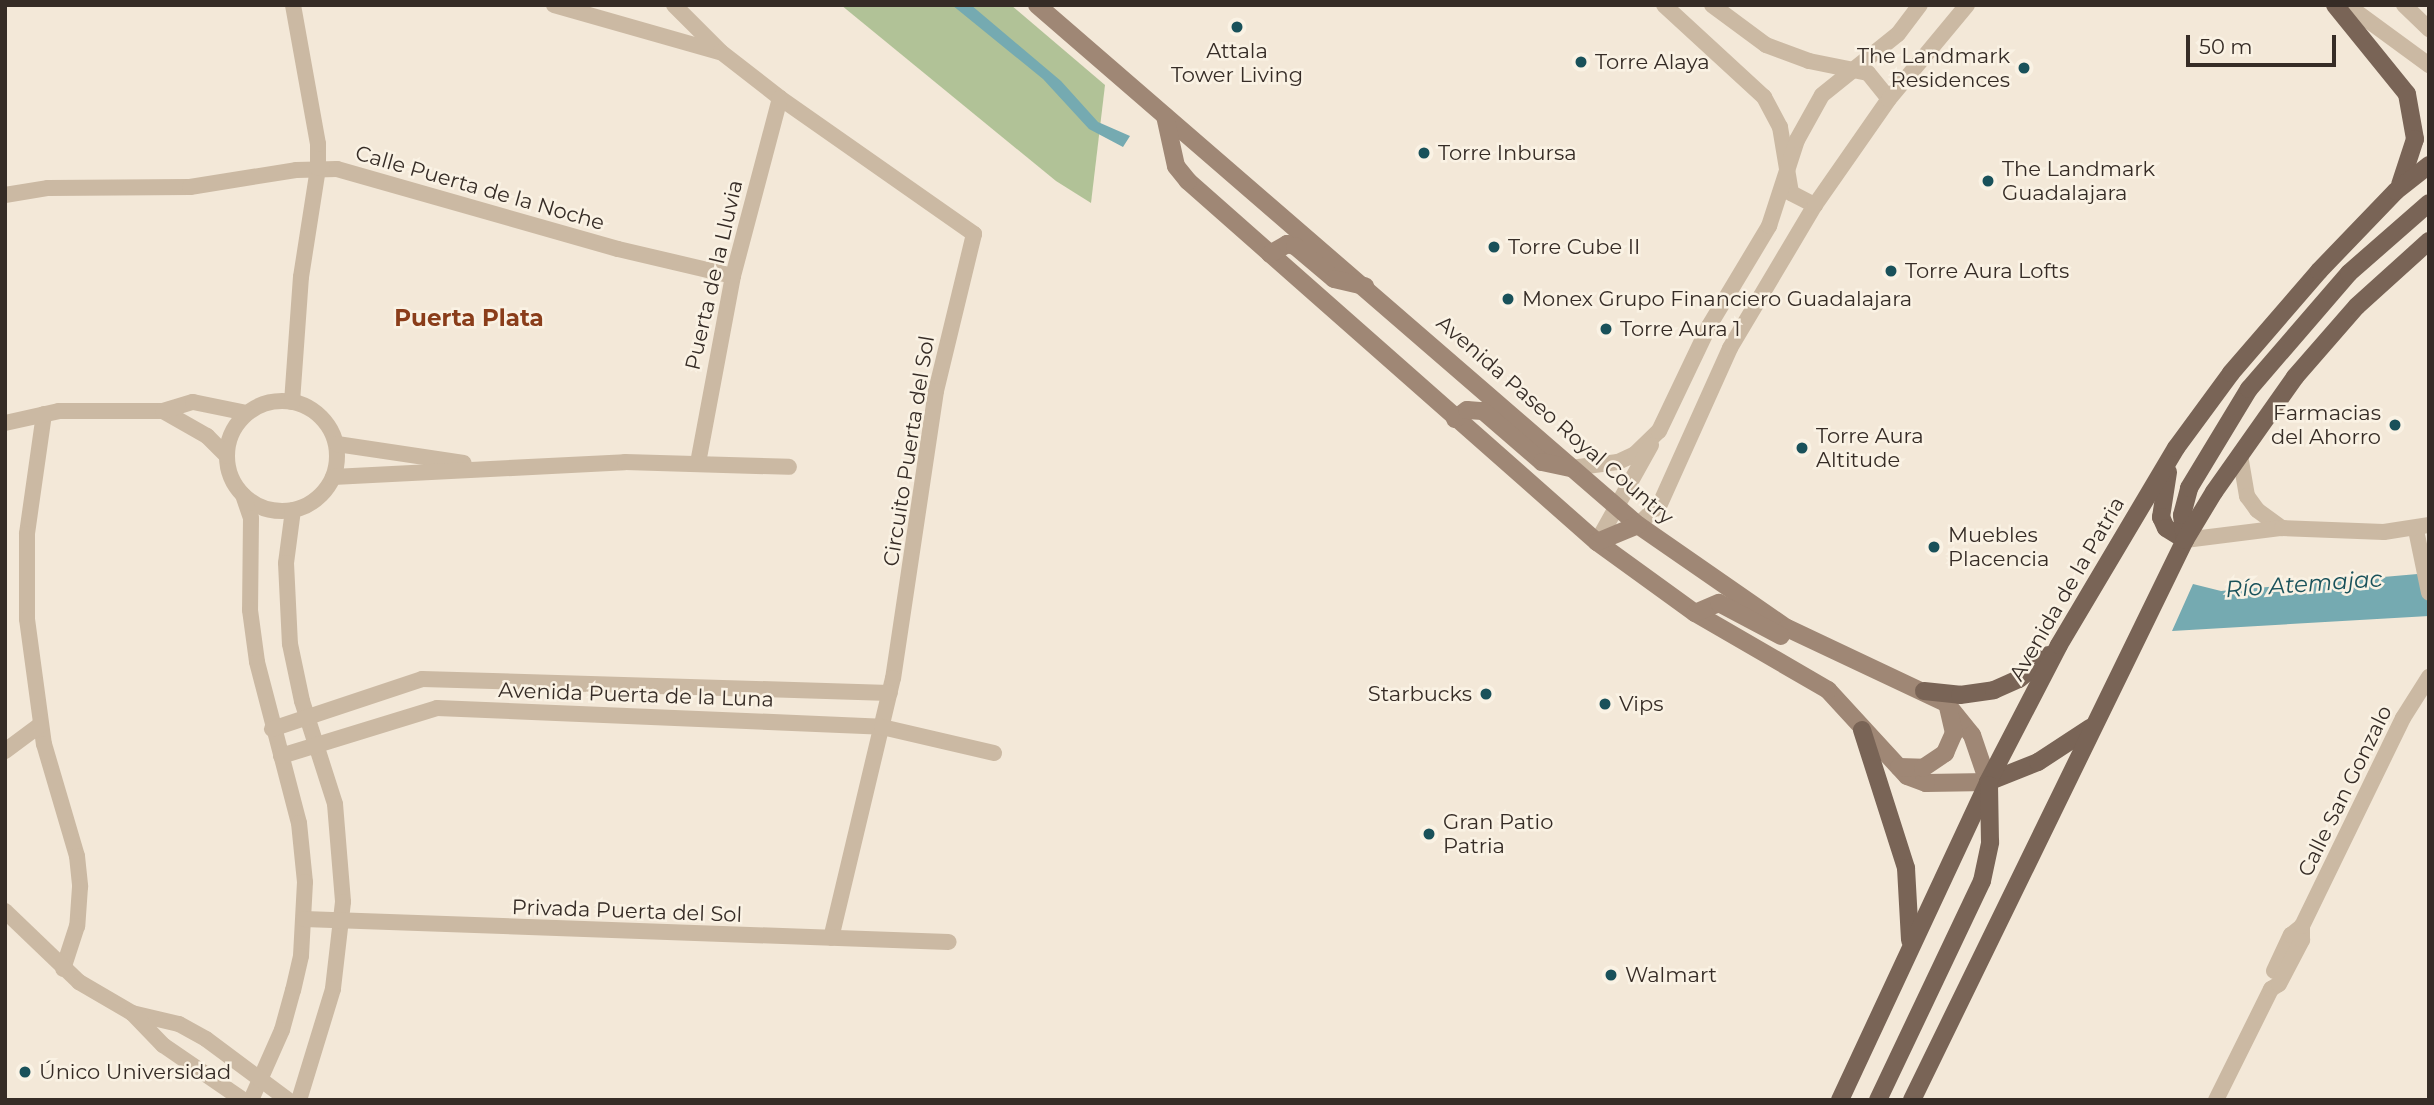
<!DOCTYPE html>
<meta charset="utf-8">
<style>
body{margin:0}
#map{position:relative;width:2434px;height:1105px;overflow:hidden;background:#f3e8d8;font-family:Montserrat,sans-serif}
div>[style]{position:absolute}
.green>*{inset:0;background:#b1c297}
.water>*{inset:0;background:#75aab1}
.street>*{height:16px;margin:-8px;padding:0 8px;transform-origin:8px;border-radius:8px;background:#cbb9a3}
.street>.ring{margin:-8px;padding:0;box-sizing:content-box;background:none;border:16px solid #cbb9a3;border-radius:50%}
.secondary>*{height:18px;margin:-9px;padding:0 9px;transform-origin:9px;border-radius:9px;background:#9f8775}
.primary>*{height:18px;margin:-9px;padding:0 9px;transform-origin:9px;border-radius:9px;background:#796456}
.dots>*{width:19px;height:19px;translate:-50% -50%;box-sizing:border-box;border:4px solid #faf2e4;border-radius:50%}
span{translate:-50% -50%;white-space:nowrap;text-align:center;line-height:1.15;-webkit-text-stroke:5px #faf2e4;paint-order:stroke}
.poi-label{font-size:21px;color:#362c26}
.right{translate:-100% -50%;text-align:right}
.left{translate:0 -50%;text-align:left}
.street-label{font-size:21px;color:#362c26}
.neighbourhood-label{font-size:23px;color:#8a3d1a;font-weight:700}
.water-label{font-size:23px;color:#19515a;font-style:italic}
.frame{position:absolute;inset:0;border:7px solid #362c26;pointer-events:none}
.scale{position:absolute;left:2186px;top:35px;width:150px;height:32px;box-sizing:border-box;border:4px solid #362c26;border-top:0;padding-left:9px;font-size:21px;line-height:24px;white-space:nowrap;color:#362c26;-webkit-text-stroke:5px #faf2e4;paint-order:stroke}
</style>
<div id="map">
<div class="green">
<div style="clip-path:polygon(841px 5px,1011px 5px,1105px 85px,1091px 203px,1056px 181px)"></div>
</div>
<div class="water">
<div style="clip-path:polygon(952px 5px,971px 5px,1061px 81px,1098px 122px,1130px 136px,1123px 147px,1089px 129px,1043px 79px)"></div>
<div style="clip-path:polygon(2429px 573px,2429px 616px,2172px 631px,2193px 584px,2221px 591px)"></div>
</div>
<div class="street">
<div style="left:554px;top:5px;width:172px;rotate:15.9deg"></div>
<div style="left:674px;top:5px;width:66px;rotate:45deg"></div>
<div style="left:721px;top:52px;width:75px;rotate:37.9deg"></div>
<div style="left:780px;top:98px;width:237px;rotate:35deg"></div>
<div style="left:974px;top:234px;width:162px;rotate:103.6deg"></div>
<div style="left:936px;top:391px;width:290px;rotate:98.5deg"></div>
<div style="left:893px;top:678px;width:267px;rotate:103.4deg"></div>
<div style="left:1664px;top:5px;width:136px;rotate:42.6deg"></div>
<div style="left:1764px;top:97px;width:34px;rotate:62deg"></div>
<div style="left:1780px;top:127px;width:67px;rotate:80.5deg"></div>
<div style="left:1791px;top:193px;width:27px;rotate:27deg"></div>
<div style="left:1712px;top:5px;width:67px;rotate:36.5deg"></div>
<div style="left:1766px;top:45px;width:46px;rotate:20.4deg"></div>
<div style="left:1809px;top:61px;width:60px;rotate:11.5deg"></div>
<div style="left:1868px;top:73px;width:33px;rotate:51deg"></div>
<div style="left:2347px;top:5px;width:102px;rotate:36.2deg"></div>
<div style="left:2404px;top:5px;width:35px;rotate:44deg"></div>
<div style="left:5px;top:195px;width:44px;rotate:-9.2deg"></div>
<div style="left:48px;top:188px;width:142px;rotate:-0.4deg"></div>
<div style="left:190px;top:187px;width:107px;rotate:-9.1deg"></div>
<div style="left:296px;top:170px;width:41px;rotate:-1.4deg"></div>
<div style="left:337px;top:169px;width:292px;rotate:15.9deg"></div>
<div style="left:618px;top:249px;width:118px;rotate:13.2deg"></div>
<div class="ring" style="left:227px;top:401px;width:94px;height:94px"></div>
<div style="left:292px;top:402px;width:125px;rotate:-85.9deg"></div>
<div style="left:301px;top:277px;width:110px;rotate:-81.1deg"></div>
<div style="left:318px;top:168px;width:24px;rotate:-90deg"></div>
<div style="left:318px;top:144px;width:141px;rotate:-100.2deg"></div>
<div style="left:163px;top:411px;width:51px;rotate:29.6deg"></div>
<div style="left:207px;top:436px;width:28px;rotate:45deg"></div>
<div style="left:44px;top:414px;width:121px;rotate:98.1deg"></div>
<div style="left:27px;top:534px;width:85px;rotate:90deg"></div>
<div style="left:27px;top:619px;width:126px;rotate:82.3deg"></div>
<div style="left:44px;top:744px;width:117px;rotate:73.6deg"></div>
<div style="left:77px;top:856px;width:31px;rotate:84deg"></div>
<div style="left:80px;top:887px;width:39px;rotate:94deg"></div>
<div style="left:77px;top:926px;width:45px;rotate:108deg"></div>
<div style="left:5px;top:423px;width:55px;rotate:-12.5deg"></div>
<div style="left:59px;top:411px;width:104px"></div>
<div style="left:163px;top:411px;width:31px;rotate:-17deg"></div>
<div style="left:193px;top:402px;width:55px;rotate:11.5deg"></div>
<div style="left:337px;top:444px;width:128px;rotate:8.5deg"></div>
<div style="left:2240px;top:455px;width:42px;rotate:80.3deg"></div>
<div style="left:2247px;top:496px;width:17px;rotate:54deg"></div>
<div style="left:2257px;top:510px;width:31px;rotate:36deg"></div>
<div style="left:698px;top:463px;width:190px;rotate:-79.4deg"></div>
<div style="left:733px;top:276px;width:184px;rotate:-75.2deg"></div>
<div style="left:1571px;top:468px;width:47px;rotate:-7.3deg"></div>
<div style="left:1618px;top:462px;width:19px;rotate:-25deg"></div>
<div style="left:1635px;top:454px;width:33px;rotate:-44deg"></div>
<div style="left:1659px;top:431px;width:116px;rotate:-64.5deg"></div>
<div style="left:1709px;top:326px;width:117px;rotate:-59deg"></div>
<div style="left:1769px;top:226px;width:90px;rotate:-72deg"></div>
<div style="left:1797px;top:140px;width:51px;rotate:-60.9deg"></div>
<div style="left:1822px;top:95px;width:97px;rotate:-38.8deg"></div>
<div style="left:1898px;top:34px;width:36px;rotate:-53deg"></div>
<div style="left:333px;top:477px;width:292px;rotate:-2.9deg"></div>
<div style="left:625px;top:462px;width:164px;rotate:1.7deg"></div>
<div style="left:243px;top:495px;width:24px;rotate:71deg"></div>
<div style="left:251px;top:518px;width:92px;rotate:90.6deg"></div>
<div style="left:250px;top:610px;width:52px;rotate:82.3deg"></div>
<div style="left:257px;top:662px;width:166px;rotate:75.4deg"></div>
<div style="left:299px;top:823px;width:59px;rotate:84.2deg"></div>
<div style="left:305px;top:882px;width:74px;rotate:93.1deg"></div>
<div style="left:301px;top:956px;width:35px;rotate:103deg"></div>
<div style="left:293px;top:990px;width:41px;rotate:105.4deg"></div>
<div style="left:282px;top:1030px;width:77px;rotate:113.9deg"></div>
<div style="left:293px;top:510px;width:53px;rotate:97.5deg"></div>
<div style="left:286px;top:563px;width:81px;rotate:87.2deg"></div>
<div style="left:290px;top:644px;width:58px;rotate:78.1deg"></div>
<div style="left:302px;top:701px;width:108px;rotate:72.2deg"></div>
<div style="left:335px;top:804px;width:98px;rotate:85.3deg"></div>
<div style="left:343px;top:902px;width:88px;rotate:96.6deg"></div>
<div style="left:333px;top:989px;width:116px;rotate:107deg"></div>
<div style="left:1638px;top:525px;width:30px;rotate:-44deg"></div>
<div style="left:1660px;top:504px;width:171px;rotate:-65.8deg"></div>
<div style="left:1730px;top:348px;width:166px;rotate:-59.3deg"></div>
<div style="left:1815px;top:205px;width:129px;rotate:-55.1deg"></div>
<div style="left:1889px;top:99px;width:122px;rotate:-50.3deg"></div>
<div style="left:2416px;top:530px;width:64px;rotate:78.3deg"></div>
<div style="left:2185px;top:540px;width:98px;rotate:-7.1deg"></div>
<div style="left:2282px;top:528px;width:102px;rotate:2.2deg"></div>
<div style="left:2384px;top:532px;width:46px;rotate:-8.8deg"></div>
<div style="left:1597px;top:542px;width:111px;rotate:-60.9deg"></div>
<div style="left:272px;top:729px;width:158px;rotate:-18.4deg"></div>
<div style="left:422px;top:679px;width:468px;rotate:1.7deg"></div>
<div style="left:5px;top:751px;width:44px;rotate:-36.6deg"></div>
<div style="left:281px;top:756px;width:163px;rotate:-17.1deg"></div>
<div style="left:437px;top:708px;width:445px;rotate:2.4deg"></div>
<div style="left:882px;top:727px;width:115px;rotate:13.1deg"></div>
<div style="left:5px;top:911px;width:103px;rotate:43.8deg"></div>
<div style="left:79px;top:982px;width:61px;rotate:30.3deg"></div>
<div style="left:132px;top:1013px;width:48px;rotate:13.2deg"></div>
<div style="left:179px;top:1024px;width:31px;rotate:29deg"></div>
<div style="left:206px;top:1039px;width:102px;rotate:36.6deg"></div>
<div style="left:304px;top:919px;width:645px;rotate:2.04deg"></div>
<div style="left:2274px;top:971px;width:40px;rotate:-65deg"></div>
<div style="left:2291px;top:935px;width:14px;rotate:-39deg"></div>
<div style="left:132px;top:1013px;width:45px;rotate:45.9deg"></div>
<div style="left:163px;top:1045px;width:97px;rotate:34.5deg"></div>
<div style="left:2216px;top:1100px;width:124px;rotate:-63.6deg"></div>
<div style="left:2271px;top:989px;width:9px;rotate:-32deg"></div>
<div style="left:2279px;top:984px;width:50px;rotate:-62.4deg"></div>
<div style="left:2302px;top:940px;width:14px;rotate:-90deg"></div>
<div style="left:2302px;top:926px;width:231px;rotate:-64.1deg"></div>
<div style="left:2403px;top:718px;width:49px;rotate:-57.6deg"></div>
</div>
<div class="secondary">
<div style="left:1037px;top:5px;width:795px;rotate:40.87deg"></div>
<div style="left:1638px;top:525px;width:181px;rotate:34.7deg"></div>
<div style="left:1787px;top:628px;width:176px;rotate:25.3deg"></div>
<div style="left:1946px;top:703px;width:41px;rotate:50.9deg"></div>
<div style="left:1972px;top:735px;width:50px;rotate:71.2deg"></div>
<div style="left:1988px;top:782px;width:62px;rotate:179.1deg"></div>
<div style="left:1926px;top:783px;width:20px;rotate:-160deg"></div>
<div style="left:1907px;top:776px;width:117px;rotate:-132.6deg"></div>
<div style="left:1828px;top:690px;width:154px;rotate:-149.9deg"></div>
<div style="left:1695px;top:613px;width:121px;rotate:-144.1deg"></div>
<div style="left:1597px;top:542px;width:546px;rotate:-138.57deg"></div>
<div style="left:1188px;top:181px;width:19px;rotate:-129deg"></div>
<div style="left:1176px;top:166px;width:51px;rotate:-102.4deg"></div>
<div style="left:1270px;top:254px;width:20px;rotate:-30deg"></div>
<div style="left:1287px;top:244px;width:8px;rotate:14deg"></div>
<div style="left:1295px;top:246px;width:51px;rotate:40.2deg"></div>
<div style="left:1334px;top:279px;width:32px;rotate:13deg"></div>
<div style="left:1455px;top:419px;width:15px;rotate:-37deg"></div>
<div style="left:1467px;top:410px;width:16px;rotate:4deg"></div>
<div style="left:1483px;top:411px;width:78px;rotate:40.8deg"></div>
<div style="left:1542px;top:462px;width:30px;rotate:12deg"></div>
<div style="left:1597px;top:542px;width:44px;rotate:-22.5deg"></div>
<div style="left:1695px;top:613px;width:26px;rotate:-23deg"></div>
<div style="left:1719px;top:603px;width:70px;rotate:28deg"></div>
<div style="left:1899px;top:767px;width:24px;rotate:2deg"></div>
<div style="left:1923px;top:768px;width:27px;rotate:-34deg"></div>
<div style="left:1945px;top:753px;width:22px;rotate:-66deg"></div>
<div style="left:1954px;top:733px;width:28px;rotate:-103deg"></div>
</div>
<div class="primary">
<div style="left:2335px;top:5px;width:114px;rotate:51deg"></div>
<div style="left:2407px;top:94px;width:46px;rotate:79.9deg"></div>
<div style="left:2415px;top:139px;width:48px;rotate:108.1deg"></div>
<div style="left:2168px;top:472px;width:46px;rotate:98.8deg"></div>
<div style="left:2161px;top:517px;width:12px;rotate:66deg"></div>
<div style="left:2166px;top:528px;width:22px;rotate:32deg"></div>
<div style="left:2185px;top:540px;width:25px;rotate:-97deg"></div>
<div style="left:2182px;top:515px;width:28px;rotate:-75deg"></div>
<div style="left:2189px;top:488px;width:116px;rotate:-58.8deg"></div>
<div style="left:2249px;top:389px;width:153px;rotate:-49.2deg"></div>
<div style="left:2349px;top:273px;width:106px;rotate:-41.2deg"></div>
<div style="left:1924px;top:691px;width:36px;rotate:6deg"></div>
<div style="left:1960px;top:695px;width:34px;rotate:-8deg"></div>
<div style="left:1994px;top:690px;width:27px;rotate:-24deg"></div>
<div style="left:2019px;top:679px;width:38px;rotate:-39deg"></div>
<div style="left:1862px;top:730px;width:145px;rotate:72.3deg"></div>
<div style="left:1906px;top:868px;width:72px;rotate:86.8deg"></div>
<div style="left:1988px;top:782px;width:54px;rotate:-21.8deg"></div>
<div style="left:2038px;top:762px;width:62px;rotate:-33.2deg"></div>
<div style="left:1840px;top:1100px;width:351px;rotate:-65deg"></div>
<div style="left:1988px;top:782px;width:154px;rotate:-62.6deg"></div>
<div style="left:2059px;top:645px;width:229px;rotate:-59.3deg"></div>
<div style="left:2176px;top:448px;width:93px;rotate:-53.7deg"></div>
<div style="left:2231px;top:373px;width:135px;rotate:-49.2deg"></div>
<div style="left:2319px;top:271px;width:111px;rotate:-46.1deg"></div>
<div style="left:2396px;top:191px;width:42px;rotate:-38.2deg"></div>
<div style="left:1878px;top:1100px;width:242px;rotate:-64.6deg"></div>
<div style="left:1982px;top:881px;width:40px;rotate:-78deg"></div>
<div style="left:1990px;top:842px;width:57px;rotate:-91deg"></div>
<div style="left:1912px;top:1100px;width:623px;rotate:-64.01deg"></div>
<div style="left:2185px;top:540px;width:56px;rotate:-58.9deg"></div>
<div style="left:2214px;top:492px;width:141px;rotate:-54.8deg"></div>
<div style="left:2295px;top:377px;width:94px;rotate:-48.9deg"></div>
<div style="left:2357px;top:306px;width:97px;rotate:-42.1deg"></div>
</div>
<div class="dots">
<div style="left:1237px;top:27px;background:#19515a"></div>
<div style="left:1581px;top:62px;background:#19515a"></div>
<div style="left:2024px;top:68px;background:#19515a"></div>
<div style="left:1424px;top:153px;background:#19515a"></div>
<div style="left:1988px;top:181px;background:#19515a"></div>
<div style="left:1494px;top:247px;background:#19515a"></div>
<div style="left:1891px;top:271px;background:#19515a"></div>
<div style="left:1508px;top:299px;background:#19515a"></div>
<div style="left:1606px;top:329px;background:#19515a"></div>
<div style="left:2395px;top:425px;background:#19515a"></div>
<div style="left:1802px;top:448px;background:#19515a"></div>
<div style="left:1934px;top:547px;background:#19515a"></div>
<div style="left:1486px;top:694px;background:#19515a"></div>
<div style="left:1605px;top:704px;background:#19515a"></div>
<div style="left:1429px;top:834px;background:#19515a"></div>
<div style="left:1611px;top:975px;background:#19515a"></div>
<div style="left:25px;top:1072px;background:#19515a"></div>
</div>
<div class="poi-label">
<span style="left:1237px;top:63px">Attala<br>Tower Living</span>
<span class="right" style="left:2010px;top:68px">The Landmark<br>Residences</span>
<span class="left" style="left:1595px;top:62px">Torre Alaya</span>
<span class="left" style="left:1438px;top:153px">Torre Inbursa</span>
<span class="left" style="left:2002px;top:181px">The Landmark<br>Guadalajara</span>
<span class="left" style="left:1508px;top:247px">Torre Cube II</span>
<span class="left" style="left:1905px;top:271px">Torre Aura Lofts</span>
<span class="left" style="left:1522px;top:299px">Monex Grupo Financiero Guadalajara</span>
<span class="left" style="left:1620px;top:329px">Torre Aura 1</span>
<span class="right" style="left:2381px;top:425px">Farmacias<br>del Ahorro</span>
<span class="left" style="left:1816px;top:448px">Torre Aura<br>Altitude</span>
<span class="left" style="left:1948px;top:547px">Muebles<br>Placencia</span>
<span class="right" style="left:1472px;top:694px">Starbucks</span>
<span class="left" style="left:1619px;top:704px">Vips</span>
<span class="left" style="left:1443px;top:834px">Gran Patio<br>Patria</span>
<span class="left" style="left:1625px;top:975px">Walmart</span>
<span class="left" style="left:39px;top:1072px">Único Universidad</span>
</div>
<div class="street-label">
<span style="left:480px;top:188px;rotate:16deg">Calle Puerta de la Noche</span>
<span style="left:714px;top:275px;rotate:-77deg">Puerta de la Lluvia</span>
<span style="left:1555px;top:420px;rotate:41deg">Avenida Paseo Royal Country</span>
<span style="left:909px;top:451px;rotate:-81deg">Circuito Puerta del Sol</span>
<span style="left:2067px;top:589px;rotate:-60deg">Avenida de la Patria</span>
<span style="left:636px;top:695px;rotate:2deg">Avenida Puerta de la Luna</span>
<span style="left:2345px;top:791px;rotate:-64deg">Calle San Gonzalo</span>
<span style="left:627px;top:911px;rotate:2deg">Privada Puerta del Sol</span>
</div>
<div class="neighbourhood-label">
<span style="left:469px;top:318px">Puerta Plata</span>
</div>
<div class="water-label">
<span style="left:2304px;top:584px;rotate:-4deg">Río Atemajac</span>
</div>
<div class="frame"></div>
<div class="scale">50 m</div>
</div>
